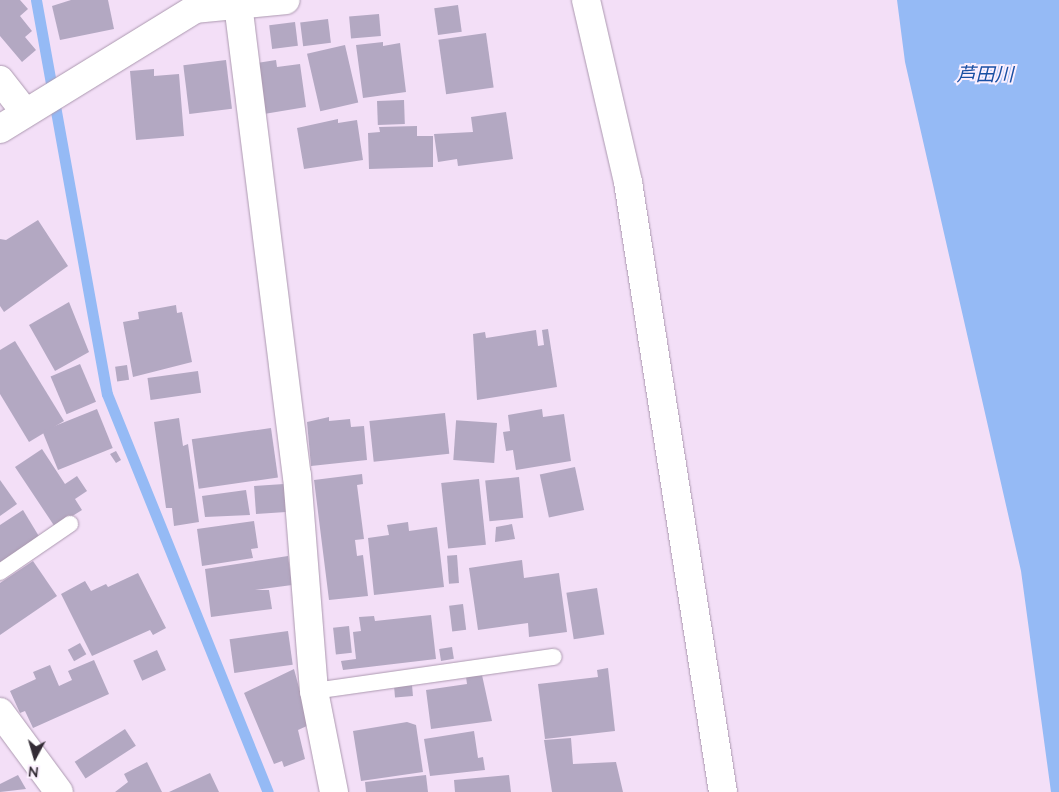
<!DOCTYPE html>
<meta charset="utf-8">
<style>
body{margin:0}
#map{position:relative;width:1059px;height:792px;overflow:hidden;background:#f3dff7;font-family:Mulish,"Noto Sans JP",sans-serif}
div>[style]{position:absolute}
.water>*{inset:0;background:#95baf5}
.stream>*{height:11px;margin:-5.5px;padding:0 5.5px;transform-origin:5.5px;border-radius:5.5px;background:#95baf5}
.building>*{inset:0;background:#b3a8c2;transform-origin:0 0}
.roads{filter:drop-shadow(0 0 1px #ac99b0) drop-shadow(0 0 1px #ac99b0)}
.lane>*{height:16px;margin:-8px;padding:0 8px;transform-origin:8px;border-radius:8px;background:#fff}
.street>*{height:28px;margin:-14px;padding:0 14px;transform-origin:14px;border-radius:14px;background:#fff}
.secondary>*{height:28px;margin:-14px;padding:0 14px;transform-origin:14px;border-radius:14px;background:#fff}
span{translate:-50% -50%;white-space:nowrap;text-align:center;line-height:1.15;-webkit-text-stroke:4px #fbeffe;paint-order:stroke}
.water-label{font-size:19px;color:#194fa3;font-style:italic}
.north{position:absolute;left:10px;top:732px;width:50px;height:50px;-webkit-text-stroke:4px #fbeffe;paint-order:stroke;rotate:186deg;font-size:14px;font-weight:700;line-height:20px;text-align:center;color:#332c35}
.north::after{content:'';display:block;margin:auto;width:18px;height:22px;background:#332c35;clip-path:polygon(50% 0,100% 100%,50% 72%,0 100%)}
</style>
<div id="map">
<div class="water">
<div style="clip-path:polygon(897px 0,1059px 0,1059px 792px,1051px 792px,1021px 571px,905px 62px)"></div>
</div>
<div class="stream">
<div style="left:36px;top:0;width:400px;rotate:79.8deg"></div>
<div style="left:107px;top:394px;width:429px;rotate:68deg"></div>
</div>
<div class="building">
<div style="clip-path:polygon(0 0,20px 0,28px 9px,20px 16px,32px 31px,25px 37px,36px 50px,22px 62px,0 36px)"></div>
<div style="clip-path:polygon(71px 0,108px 0,114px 29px,60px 40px,52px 6px)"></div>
<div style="left:458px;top:5px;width:27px;height:24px;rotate:82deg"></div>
<div style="left:379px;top:14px;width:22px;height:30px;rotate:85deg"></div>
<div style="left:328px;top:19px;width:24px;height:28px;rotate:83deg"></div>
<div style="left:295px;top:22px;width:24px;height:26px;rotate:83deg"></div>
<div style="left:486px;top:33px;width:55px;height:48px;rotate:82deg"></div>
<div style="clip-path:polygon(383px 42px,383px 46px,400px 43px,406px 92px,363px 98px,356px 45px)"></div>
<div style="left:345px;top:45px;width:59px;height:39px;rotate:77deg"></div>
<div style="left:226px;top:60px;width:49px;height:43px;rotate:83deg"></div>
<div style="clip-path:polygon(276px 60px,277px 67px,300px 64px,306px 107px,264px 114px,257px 63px)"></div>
<div style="clip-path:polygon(154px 69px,154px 76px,179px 74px,184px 136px,136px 140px,130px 71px)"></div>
<div style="left:404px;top:100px;width:24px;height:27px;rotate:88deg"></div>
<div style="clip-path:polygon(506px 112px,513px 159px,458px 166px,457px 159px,438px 162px,434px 134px,473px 132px,471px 117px)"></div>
<div style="clip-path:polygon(338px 119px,338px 123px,357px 120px,363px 160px,304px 169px,297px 128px)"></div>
<div style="clip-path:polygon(417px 126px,417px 136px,433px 136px,433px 167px,369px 169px,368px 133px,380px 132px,379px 127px)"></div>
<div style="clip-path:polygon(38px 220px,68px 266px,4px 312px,0 306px,0 239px,6px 240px)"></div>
<div style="clip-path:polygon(69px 302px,89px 352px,55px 371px,29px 325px)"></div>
<div style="clip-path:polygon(176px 305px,177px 313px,182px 312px,192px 362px,133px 377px,123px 322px,139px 319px,138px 312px)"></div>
<div style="clip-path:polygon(548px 329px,557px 387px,477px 400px,473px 334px,485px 332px,486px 338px,536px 330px,538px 346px,544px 345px,542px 330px)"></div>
<div style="clip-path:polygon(15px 341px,64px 421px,29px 442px,0 394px,0 350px)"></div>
<div style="left:80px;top:364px;width:41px;height:32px;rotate:67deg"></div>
<div style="left:127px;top:365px;width:15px;height:12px;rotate:82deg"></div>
<div style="left:198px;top:371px;width:22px;height:51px;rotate:82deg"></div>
<div style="left:97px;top:409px;width:42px;height:59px;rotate:68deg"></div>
<div style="clip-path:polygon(542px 409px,543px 417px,564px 414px,571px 461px,516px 470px,513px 450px,506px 451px,503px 432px,510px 431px,508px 415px)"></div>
<div style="left:445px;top:413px;width:41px;height:76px;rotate:84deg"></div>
<div style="clip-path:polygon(329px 417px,329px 421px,350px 419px,351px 427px,364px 426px,367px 460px,311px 466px,307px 422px)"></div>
<div style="clip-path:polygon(179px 418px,183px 446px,188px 444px,199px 522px,174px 526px,172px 508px,166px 508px,154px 422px)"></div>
<div style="left:497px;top:423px;width:40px;height:41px;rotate:94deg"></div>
<div style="left:271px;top:428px;width:50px;height:80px;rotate:82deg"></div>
<div style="clip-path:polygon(42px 449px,65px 484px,77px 476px,87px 491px,75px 499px,82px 510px,55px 527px,15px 467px)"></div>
<div style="clip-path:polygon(116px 451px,121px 460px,116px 463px,110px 454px)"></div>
<div style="left:575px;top:467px;width:44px;height:36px;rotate:78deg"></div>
<div style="clip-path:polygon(362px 474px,363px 484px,357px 485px,364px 539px,355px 540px,357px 556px,363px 555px,368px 596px,329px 600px,314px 480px)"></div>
<div style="left:519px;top:477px;width:41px;height:34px;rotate:84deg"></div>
<div style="left:479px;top:479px;width:66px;height:38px;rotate:84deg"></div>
<div style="clip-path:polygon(0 480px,17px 504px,0 516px)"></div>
<div style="left:284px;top:484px;width:28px;height:30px;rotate:86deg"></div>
<div style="clip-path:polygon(246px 490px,250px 515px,205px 517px,202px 496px)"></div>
<div style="clip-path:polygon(23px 510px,40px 538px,0 563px,0 525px)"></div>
<div style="clip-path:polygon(254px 521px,258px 548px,251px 549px,253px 558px,202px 566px,197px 529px)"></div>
<div style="clip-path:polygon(408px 522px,409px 531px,437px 527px,444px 587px,374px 595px,368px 538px,389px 535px,387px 525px)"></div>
<div style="clip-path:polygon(512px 524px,515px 539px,495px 542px,496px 527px)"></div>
<div style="left:457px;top:555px;width:28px;height:10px;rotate:86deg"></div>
<div style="clip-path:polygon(288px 556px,292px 585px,255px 590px,269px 590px,272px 609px,211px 617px,205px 569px)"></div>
<div style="clip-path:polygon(522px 560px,524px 578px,559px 573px,567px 632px,529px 637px,528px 623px,478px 630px,469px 568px)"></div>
<div style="clip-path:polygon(33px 561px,57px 596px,0 635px,0 583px)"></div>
<div style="clip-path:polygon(138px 573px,166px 628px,153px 635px,150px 630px,92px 656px,61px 594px,85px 581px,91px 591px,106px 584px,108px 587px)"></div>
<div style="left:597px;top:588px;width:47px;height:31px;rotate:81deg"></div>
<div style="left:463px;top:604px;width:26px;height:14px;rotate:83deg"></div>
<div style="clip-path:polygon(431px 615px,436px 659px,343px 670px,341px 661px,356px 659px,353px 632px,361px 631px,359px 617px,374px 616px,375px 621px)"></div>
<div style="left:349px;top:626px;width:27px;height:16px;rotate:84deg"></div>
<div style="left:288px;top:631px;width:34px;height:59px;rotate:82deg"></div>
<div style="left:80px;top:643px;width:13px;height:14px;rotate:61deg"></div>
<div style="left:452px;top:647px;width:12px;height:13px;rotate:81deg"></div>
<div style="left:157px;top:650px;width:22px;height:26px;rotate:66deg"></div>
<div style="clip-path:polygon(94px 660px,109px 694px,33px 728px,25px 711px,20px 713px,10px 691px,36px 679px,33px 672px,50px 665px,59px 686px,72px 680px,68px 671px)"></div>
<div style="clip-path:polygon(608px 668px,615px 731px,545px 739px,538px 684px,598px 677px,597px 670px)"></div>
<div style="clip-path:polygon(294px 669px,309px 725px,298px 730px,305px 759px,284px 767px,282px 761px,274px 764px,244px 693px)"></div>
<div style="clip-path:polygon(482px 675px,492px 721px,431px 729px,426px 690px,467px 684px,466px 677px)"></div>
<div style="left:412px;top:685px;width:11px;height:18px;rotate:85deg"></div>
<div style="clip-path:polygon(407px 722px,416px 725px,423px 772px,361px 781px,353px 731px)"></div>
<div style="left:125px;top:729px;width:20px;height:60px;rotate:57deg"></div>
<div style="clip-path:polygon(474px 731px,478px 758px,483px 757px,485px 770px,430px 776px,424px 739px)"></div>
<div style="clip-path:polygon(571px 738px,573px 764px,616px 762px,623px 792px,552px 792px,544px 740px)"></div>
<div style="clip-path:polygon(147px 762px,162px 792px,115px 792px,128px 782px,124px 774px)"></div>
<div style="clip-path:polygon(210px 773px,219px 792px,169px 792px)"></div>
<div style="clip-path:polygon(18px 775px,26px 789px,0 792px,0 784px)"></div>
<div style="clip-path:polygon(426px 775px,428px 792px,366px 792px,365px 782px)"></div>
<div style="clip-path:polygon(509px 775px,511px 792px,455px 792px,454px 780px)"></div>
</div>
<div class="roads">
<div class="lane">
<div style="left:0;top:572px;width:85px;rotate:-34.4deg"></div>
<div style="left:314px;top:691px;width:242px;rotate:-8.1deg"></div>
</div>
<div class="street">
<div style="left:238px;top:4px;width:475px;rotate:82.9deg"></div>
<div style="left:297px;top:475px;width:217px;rotate:85.5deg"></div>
<div style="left:314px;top:691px;width:103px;rotate:78.8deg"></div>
<div style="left:0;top:80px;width:41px;rotate:52deg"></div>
<div style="left:0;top:129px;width:229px;rotate:-31.6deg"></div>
<div style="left:195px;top:9px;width:91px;rotate:-5.6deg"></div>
<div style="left:0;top:712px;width:99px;rotate:53.6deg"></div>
</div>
<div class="secondary">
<div style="left:586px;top:0;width:187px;rotate:77deg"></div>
<div style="left:628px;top:182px;width:617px;rotate:81.15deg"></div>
</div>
</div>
<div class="water-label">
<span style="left:985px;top:75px">芦田川</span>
</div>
<div class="north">N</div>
</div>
